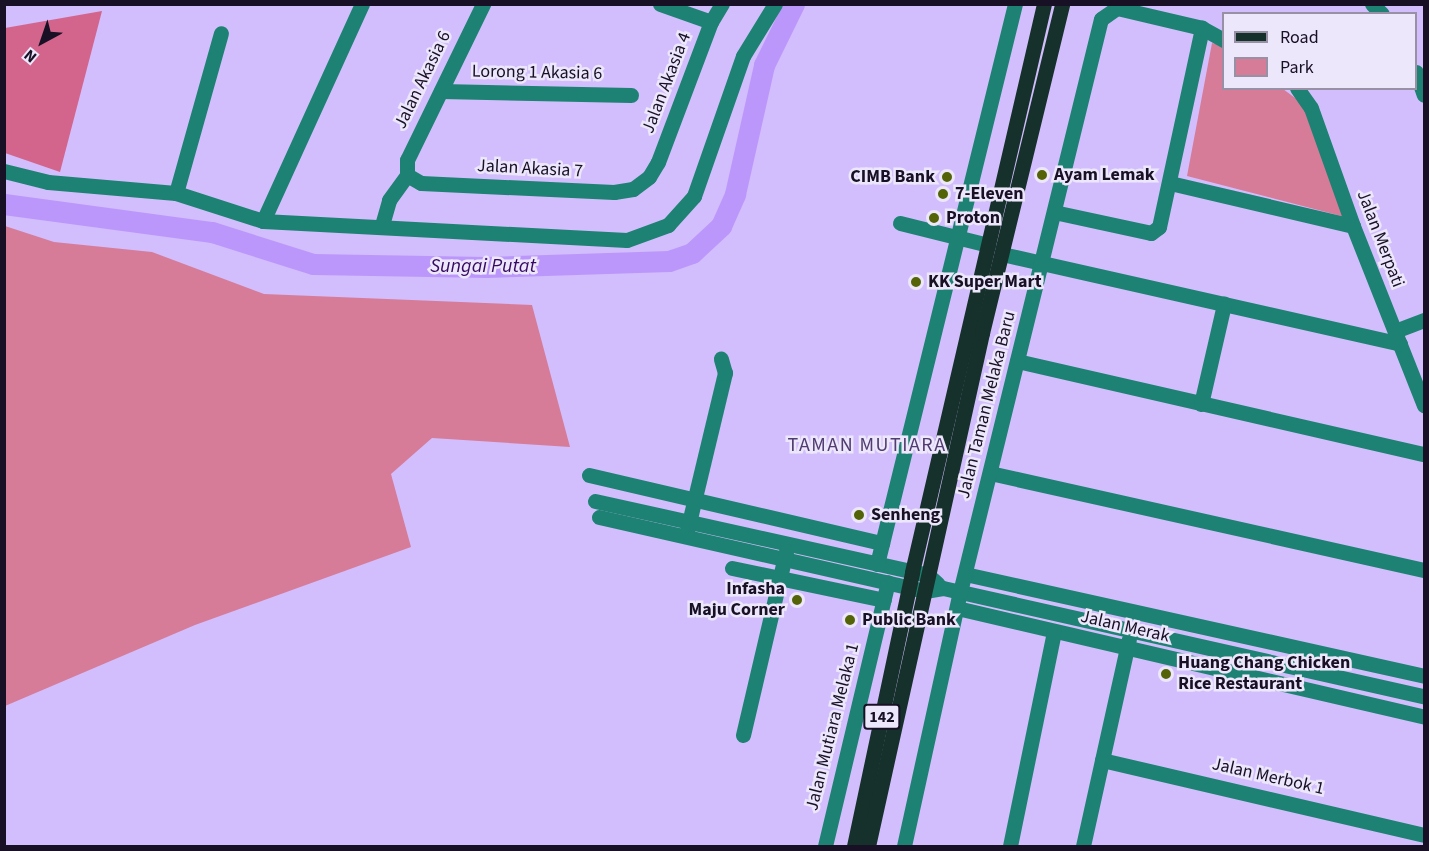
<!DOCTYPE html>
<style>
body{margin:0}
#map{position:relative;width:1429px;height:851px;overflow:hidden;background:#d2befc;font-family:"Source Sans 3",sans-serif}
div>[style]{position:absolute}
.green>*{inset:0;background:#d67c99}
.forest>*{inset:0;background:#d3658c}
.river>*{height:21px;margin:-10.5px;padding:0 10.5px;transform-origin:10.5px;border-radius:10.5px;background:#bc97fb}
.minor>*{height:15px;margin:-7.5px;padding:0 7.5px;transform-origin:7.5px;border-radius:7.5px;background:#1d8273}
.major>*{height:15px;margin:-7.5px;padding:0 7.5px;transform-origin:7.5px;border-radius:7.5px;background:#16312c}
.dots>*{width:16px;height:16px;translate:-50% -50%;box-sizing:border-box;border:3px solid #ede7fb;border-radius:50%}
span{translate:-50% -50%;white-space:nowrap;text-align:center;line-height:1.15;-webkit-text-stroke:5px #ede7fb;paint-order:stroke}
.shield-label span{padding:2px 4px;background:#ede7fb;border:2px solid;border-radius:4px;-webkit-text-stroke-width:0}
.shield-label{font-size:16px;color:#181025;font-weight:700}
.street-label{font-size:18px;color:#181025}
.poi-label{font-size:18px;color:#181025;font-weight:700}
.left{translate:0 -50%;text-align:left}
.right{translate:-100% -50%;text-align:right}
.water-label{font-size:20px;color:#360962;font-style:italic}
.neighbourhood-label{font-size:20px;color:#503c71;letter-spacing:1.5px}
.frame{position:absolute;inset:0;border:6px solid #181025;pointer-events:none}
.legend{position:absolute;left:1222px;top:12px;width:195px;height:78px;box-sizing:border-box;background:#ede7fb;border:2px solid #9891a5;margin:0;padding:8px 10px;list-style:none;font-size:18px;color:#181025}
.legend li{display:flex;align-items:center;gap:12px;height:30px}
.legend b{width:30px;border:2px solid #9891a5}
.north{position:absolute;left:12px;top:12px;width:60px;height:60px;-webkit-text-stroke:4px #ede7fb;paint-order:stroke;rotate:220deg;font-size:16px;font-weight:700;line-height:24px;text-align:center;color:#181025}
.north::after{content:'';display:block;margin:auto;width:21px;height:27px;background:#181025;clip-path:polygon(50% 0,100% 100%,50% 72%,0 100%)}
</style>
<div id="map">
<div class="green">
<div style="clip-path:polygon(1212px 43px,1223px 46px,1224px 88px,1283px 89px,1306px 106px,1345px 217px,1187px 176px)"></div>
<div style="clip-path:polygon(5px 226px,54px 242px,152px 252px,264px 294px,532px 305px,570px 447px,432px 438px,391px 474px,411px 547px,195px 625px,5px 706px)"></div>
</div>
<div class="forest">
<div style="clip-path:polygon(102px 11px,60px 172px,5px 153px,5px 28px)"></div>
</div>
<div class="river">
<div style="left:4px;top:204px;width:210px;rotate:7.7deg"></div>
<div style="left:212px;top:232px;width:106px;rotate:17.6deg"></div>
<div style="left:313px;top:264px;width:173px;rotate:1deg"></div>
<div style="left:486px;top:267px;width:183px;rotate:-1.9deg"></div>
<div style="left:669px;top:261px;width:24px;rotate:-19deg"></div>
<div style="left:692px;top:253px;width:40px;rotate:-43deg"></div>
<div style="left:721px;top:226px;width:35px;rotate:-66deg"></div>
<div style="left:735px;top:194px;width:132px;rotate:-77.3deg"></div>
<div style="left:764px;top:65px;width:68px;rotate:-63.8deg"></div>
</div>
<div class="minor">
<div style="left:660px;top:4px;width:54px;rotate:19.4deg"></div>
<div style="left:1372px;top:4px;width:14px;rotate:45deg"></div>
<div style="left:1416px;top:72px;width:24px;rotate:71deg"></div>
<div style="left:1297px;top:88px;width:24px;rotate:55deg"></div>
<div style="left:1311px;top:108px;width:125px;rotate:70.4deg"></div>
<div style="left:1353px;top:226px;width:193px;rotate:68.4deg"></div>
<div style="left:441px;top:91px;width:190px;rotate:1.2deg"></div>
<div style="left:4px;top:171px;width:45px;rotate:14deg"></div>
<div style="left:48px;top:182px;width:128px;rotate:4.9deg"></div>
<div style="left:176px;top:193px;width:91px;rotate:17.8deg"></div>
<div style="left:263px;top:221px;width:364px;rotate:3deg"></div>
<div style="left:627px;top:240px;width:44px;rotate:-20.1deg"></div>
<div style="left:668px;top:225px;width:39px;rotate:-48deg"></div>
<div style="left:694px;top:196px;width:148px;rotate:-70.7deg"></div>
<div style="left:743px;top:56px;width:61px;rotate:-58.4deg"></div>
<div style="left:407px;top:175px;width:16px;rotate:30deg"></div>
<div style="left:421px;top:183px;width:193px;rotate:2.7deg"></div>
<div style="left:614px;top:192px;width:19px;rotate:-9deg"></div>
<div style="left:633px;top:189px;width:20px;rotate:-37deg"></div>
<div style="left:649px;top:177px;width:17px;rotate:-59deg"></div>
<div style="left:658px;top:162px;width:150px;rotate:-69.3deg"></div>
<div style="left:711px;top:22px;width:21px;rotate:-59deg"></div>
<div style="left:407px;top:175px;width:15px;rotate:-90deg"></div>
<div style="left:407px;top:160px;width:174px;rotate:-64deg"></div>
<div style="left:1170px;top:183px;width:188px;rotate:13.2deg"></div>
<div style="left:176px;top:193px;width:166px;rotate:-74.3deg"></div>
<div style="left:1054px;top:212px;width:99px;rotate:12.2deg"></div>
<div style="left:1151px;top:233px;width:10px;rotate:-37deg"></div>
<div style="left:1159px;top:227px;width:204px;rotate:-77.8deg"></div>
<div style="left:263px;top:221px;width:239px;rotate:-65.5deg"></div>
<div style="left:900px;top:223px;width:91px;rotate:14deg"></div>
<div style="left:382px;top:225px;width:26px;rotate:-74deg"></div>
<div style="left:389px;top:200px;width:31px;rotate:-54deg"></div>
<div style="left:1002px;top:254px;width:408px;rotate:12.7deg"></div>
<div style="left:1395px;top:331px;width:31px;rotate:-21deg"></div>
<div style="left:1017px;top:361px;width:417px;rotate:12.9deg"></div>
<div style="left:1201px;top:404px;width:103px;rotate:-77deg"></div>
<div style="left:990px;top:473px;width:445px;rotate:12.6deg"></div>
<div style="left:589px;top:475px;width:301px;rotate:13.1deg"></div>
<div style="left:595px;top:501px;width:341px;rotate:12.5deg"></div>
<div style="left:928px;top:575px;width:13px;rotate:42deg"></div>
<div style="left:599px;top:517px;width:334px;rotate:12.8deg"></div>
<div style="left:925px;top:591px;width:18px;rotate:-9deg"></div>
<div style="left:943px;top:588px;width:493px;rotate:12.7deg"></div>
<div style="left:687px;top:531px;width:163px;rotate:-76.5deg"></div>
<div style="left:725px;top:373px;width:15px;rotate:-106deg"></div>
<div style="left:877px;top:564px;width:577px;rotate:-76.16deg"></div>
<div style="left:732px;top:568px;width:155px;rotate:11.9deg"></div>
<div style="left:965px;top:574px;width:470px;rotate:12.5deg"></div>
<div style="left:957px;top:608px;width:480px;rotate:13.1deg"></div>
<div style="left:743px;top:735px;width:189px;rotate:-76.8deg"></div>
<div style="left:1102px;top:760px;width:331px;rotate:13.1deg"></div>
<div style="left:825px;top:846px;width:271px;rotate:-76.6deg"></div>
<div style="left:904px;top:846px;width:260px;rotate:-77.6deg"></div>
<div style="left:960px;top:592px;width:590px;rotate:-76.18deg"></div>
<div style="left:1101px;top:19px;width:19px;rotate:-35deg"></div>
<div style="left:1117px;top:8px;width:87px;rotate:13.2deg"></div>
<div style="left:1202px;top:28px;width:25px;rotate:29deg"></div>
<div style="left:1010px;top:846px;width:219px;rotate:-78.4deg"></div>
<div style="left:1083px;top:846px;width:212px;rotate:-77.5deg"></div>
</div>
<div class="major">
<div style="left:854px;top:846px;width:280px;rotate:-78deg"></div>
<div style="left:912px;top:572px;width:583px;rotate:-76.92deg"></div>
<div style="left:868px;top:846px;width:526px;rotate:-77.47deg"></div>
<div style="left:982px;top:333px;width:339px;rotate:-76.3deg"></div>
</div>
<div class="dots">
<div style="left:1042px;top:175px;background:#546308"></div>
<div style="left:947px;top:177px;background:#546308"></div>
<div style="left:943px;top:194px;background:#546308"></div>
<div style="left:934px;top:218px;background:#546308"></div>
<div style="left:916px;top:282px;background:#546308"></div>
<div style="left:859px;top:515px;background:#546308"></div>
<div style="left:797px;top:600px;background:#546308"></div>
<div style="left:850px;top:620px;background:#546308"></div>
<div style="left:1166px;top:674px;background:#546308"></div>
</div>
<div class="shield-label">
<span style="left:882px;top:717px">142</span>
</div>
<div class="street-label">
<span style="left:537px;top:73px;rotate:1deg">Lorong 1 Akasia 6</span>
<span style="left:423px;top:80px;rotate:-64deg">Jalan Akasia 6</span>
<span style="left:667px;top:83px;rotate:-69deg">Jalan Akasia 4</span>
<span style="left:530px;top:169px;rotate:3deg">Jalan Akasia 7</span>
<span style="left:1380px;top:239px;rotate:69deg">Jalan Merpati</span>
<span style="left:987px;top:405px;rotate:-76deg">Jalan Taman Melaka Baru</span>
<span style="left:1125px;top:627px;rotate:13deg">Jalan Merak</span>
<span style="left:833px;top:727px;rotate:-76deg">Jalan Mutiara Melaka 1</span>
<span style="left:1268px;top:777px;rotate:13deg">Jalan Merbok 1</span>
</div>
<div class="poi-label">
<span class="left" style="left:1054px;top:175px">Ayam Lemak</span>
<span class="right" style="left:935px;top:177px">CIMB Bank</span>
<span class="left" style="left:955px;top:194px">7-Eleven</span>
<span class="left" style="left:946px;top:218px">Proton</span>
<span class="left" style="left:928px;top:282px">KK Super Mart</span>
<span class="left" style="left:871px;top:515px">Senheng</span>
<span class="right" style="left:785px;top:600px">Infasha<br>Maju Corner</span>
<span class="left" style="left:862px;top:620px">Public Bank</span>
<span class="left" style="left:1178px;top:674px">Huang Chang Chicken<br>Rice Restaurant</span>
</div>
<div class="water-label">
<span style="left:483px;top:266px">Sungai Putat</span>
</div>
<div class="neighbourhood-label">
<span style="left:867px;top:445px">TAMAN MUTIARA</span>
</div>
<div class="frame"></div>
<ul class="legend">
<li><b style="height:8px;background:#16312c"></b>Road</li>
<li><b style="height:16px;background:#d67c99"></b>Park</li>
</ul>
<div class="north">N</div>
</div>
